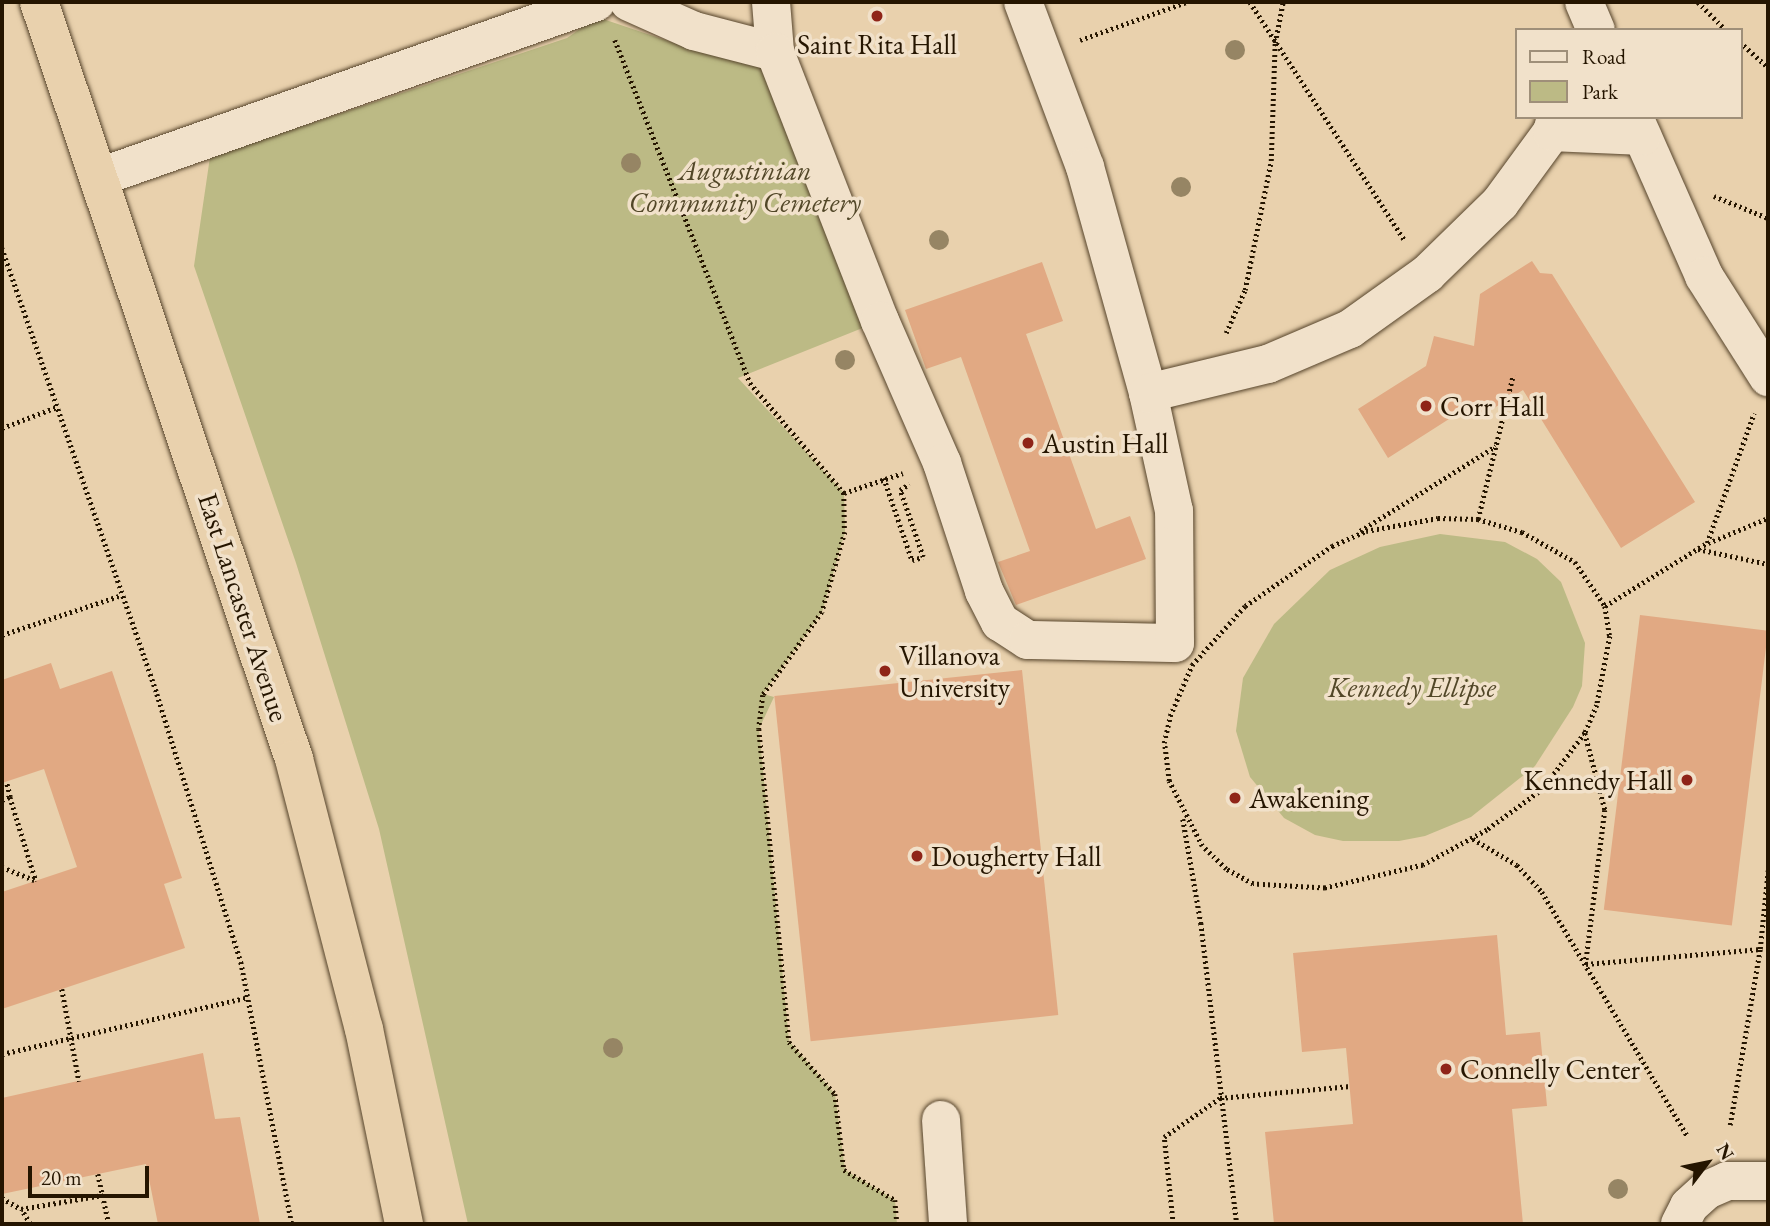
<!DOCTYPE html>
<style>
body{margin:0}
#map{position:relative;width:1770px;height:1226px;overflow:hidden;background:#e9d1ad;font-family:"EB Garamond",serif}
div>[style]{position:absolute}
.green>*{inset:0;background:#bcba85}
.building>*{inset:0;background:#e1a983;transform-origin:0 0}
.path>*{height:4.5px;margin-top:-2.25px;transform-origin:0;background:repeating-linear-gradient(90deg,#251500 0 2px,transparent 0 5.5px)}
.roads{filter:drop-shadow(0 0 2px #56442b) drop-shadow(0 0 2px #56442b)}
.minor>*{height:38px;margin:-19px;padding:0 19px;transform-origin:19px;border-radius:19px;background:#f1e1ca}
.highway>*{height:38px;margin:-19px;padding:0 19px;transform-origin:19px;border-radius:19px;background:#e9d1ad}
.trees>*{width:20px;height:20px;margin:-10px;border-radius:50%;background:#968564}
.dots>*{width:19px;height:19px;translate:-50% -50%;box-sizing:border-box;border:4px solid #f1e1ca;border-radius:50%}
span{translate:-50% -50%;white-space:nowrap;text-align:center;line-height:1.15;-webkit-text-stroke:7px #f1e1ca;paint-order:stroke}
.poi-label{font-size:28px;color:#251500}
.left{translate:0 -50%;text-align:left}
.right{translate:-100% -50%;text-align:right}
.park-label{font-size:28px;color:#524728;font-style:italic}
.street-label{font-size:28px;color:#251500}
.frame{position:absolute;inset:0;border:4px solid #251500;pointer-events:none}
.legend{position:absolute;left:1515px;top:28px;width:228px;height:91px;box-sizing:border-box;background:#f1e1ca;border:2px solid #9f8f79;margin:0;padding:9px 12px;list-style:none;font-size:21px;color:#251500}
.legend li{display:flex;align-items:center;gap:14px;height:35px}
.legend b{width:35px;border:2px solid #9f8f79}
.north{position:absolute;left:1672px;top:1128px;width:70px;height:70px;-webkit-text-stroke:5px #f1e1ca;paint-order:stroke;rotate:58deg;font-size:19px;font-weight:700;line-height:28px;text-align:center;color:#251500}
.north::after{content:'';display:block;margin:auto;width:24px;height:32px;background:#251500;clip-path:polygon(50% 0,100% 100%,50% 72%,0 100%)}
.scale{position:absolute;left:28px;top:1166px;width:121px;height:32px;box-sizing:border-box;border:4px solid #251500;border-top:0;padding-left:9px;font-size:21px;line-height:24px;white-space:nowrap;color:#251500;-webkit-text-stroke:5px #f1e1ca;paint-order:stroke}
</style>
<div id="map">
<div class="green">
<div style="clip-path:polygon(597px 17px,689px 48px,775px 52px,880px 321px,738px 378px,844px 493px,845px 532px,822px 612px,763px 694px,774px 697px,759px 729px,789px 1041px,835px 1094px,845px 1170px,895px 1200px,897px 1224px,468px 1224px,379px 829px,296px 563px,194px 266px,210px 157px,567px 38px)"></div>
<div style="clip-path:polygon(1440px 534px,1505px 542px,1537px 559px,1561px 582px,1585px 643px,1582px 686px,1573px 707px,1535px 766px,1471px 817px,1425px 836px,1399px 841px,1343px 841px,1315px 835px,1284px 818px,1250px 777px,1236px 731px,1243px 678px,1274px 624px,1330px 570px,1380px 547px)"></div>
</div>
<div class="building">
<div style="clip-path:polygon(1532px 261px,1540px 273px,1552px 274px,1695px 502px,1621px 548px,1523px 390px,1478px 418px,1460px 412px,1388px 458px,1358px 409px,1426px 366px,1434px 336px,1474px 346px,1480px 294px)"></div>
<div style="clip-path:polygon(1042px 262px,1063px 321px,1026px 334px,1096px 529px,1130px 516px,1146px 559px,1016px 605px,998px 562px,1030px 551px,961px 357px,926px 369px,905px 310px)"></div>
<div style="left:1640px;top:615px;width:129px;height:297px;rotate:7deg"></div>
<div style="clip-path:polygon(51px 663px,60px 689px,112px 671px,182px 878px,164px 884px,185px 948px,2px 1009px,2px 892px,77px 867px,44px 769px,2px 783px,2px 680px)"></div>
<div style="left:1022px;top:670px;width:347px;height:249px;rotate:84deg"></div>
<div style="clip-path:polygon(1497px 935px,1506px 1035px,1540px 1032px,1547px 1106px,1512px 1109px,1523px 1224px,1274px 1224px,1265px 1132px,1353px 1124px,1346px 1048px,1302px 1052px,1293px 953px)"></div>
<div style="clip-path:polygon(203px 1053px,215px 1119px,240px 1117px,260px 1224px,158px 1224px,146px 1164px,2px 1194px,2px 1098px)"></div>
</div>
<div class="path">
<div style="left:1250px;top:2px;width:285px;rotate:57deg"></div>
<div style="left:1698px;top:2px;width:40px;rotate:45deg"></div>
<div style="left:615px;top:40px;width:369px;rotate:68.5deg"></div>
<div style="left:750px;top:383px;width:145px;rotate:49.5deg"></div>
<div style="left:844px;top:493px;width:39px;rotate:89deg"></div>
<div style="left:845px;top:532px;width:83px;rotate:106deg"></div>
<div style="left:822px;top:612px;width:102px;rotate:125.4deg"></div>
<div style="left:763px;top:695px;width:34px;rotate:97deg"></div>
<div style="left:759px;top:729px;width:314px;rotate:84.5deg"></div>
<div style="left:789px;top:1042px;width:69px;rotate:48.5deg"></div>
<div style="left:835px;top:1094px;width:77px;rotate:83.2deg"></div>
<div style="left:844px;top:1170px;width:59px;rotate:30.5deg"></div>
<div style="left:895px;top:1200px;width:24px;rotate:85deg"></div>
<div style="left:1080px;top:40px;width:114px;rotate:-19.6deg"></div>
<div style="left:1740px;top:42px;width:38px;rotate:42deg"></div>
<div style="left:1714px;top:196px;width:58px;rotate:22.2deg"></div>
<div style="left:2px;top:248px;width:472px;rotate:70.8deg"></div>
<div style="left:157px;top:694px;width:281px;rotate:72.6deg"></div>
<div style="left:241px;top:962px;width:267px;rotate:79deg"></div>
<div style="left:1226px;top:333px;width:47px;rotate:-66.2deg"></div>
<div style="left:1245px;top:290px;width:132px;rotate:-78.6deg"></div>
<div style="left:1271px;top:161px;width:118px;rotate:-88.1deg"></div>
<div style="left:1275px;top:43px;width:42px;rotate:-79deg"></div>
<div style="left:2px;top:428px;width:59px;rotate:-20.9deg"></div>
<div style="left:884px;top:478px;width:87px;rotate:71.1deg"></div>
<div style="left:912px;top:560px;width:11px;rotate:-15deg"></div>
<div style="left:923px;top:557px;width:71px;rotate:-108.9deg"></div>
<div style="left:900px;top:490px;width:11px;rotate:-34deg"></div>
<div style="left:844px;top:493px;width:62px;rotate:-18.7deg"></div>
<div style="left:1438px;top:518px;width:40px;rotate:1.4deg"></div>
<div style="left:1478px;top:519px;width:46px;rotate:16.5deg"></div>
<div style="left:1522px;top:532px;width:61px;rotate:29.5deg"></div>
<div style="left:1575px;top:562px;width:53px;rotate:55.7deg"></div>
<div style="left:1605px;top:606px;width:30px;rotate:81deg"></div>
<div style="left:1610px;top:636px;width:70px;rotate:100.7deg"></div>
<div style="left:1597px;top:705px;width:30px;rotate:113deg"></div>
<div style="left:1585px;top:733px;width:70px;rotate:126.9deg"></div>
<div style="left:1543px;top:789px;width:69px;rotate:143.8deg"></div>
<div style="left:1487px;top:830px;width:73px;rotate:151.3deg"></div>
<div style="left:1423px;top:865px;width:101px;rotate:166.8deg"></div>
<div style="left:1325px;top:888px;width:72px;rotate:-176.8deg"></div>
<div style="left:1253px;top:884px;width:31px;rotate:-151deg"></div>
<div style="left:1226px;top:869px;width:33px;rotate:-136deg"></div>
<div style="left:1202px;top:846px;width:73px;rotate:-116.9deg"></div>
<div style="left:1169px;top:781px;width:38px;rotate:-97deg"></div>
<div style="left:1164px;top:743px;width:28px;rotate:-77deg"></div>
<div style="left:1170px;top:716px;width:56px;rotate:-66.7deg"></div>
<div style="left:1192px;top:665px;width:79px;rotate:-48.1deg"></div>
<div style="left:1245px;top:606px;width:106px;rotate:-34.6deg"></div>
<div style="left:1332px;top:546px;width:37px;rotate:-24deg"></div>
<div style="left:1366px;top:531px;width:73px;rotate:-10.2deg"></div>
<div style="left:1478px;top:519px;width:148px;rotate:-76.3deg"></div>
<div style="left:1360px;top:531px;width:160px;rotate:-32deg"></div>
<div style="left:1708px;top:543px;width:65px;rotate:-22.6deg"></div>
<div style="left:1698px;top:549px;width:72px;rotate:12.1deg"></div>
<div style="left:1605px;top:606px;width:120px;rotate:-31.7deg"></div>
<div style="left:1707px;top:543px;width:138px;rotate:-70.1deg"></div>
<div style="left:2px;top:635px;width:126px;rotate:-18.4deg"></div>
<div style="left:1585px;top:733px;width:80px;rotate:75.4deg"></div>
<div style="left:1605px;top:810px;width:154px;rotate:97.1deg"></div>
<div style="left:10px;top:797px;width:88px;rotate:72.8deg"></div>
<div style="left:2px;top:800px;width:9px;rotate:-21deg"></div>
<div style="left:10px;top:797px;width:16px;rotate:-104deg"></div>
<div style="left:1183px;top:819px;width:106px;rotate:80.2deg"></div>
<div style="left:1201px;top:923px;width:303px;rotate:83.2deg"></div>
<div style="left:1473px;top:839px;width:51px;rotate:30.6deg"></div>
<div style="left:1517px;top:865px;width:37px;rotate:47deg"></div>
<div style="left:1542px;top:892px;width:283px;rotate:59.2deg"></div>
<div style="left:2px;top:867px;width:35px;rotate:22deg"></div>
<div style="left:1586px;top:964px;width:175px;rotate:-4.9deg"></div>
<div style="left:62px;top:989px;width:94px;rotate:79.5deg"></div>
<div style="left:2px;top:1054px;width:253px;rotate:-13deg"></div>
<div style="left:1730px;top:1125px;width:179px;rotate:-80.3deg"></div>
<div style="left:1760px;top:949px;width:79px;rotate:-84.2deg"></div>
<div style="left:98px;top:1174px;width:51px;rotate:77.6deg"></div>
<div style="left:2px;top:1198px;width:22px;rotate:30deg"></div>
<div style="left:30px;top:1224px;width:17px;rotate:-121deg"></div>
<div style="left:21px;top:1209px;width:83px;rotate:-9.7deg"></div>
<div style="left:1173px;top:1224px;width:87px;rotate:-95.9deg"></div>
<div style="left:1164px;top:1137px;width:68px;rotate:-34.9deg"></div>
<div style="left:1220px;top:1098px;width:131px;rotate:-5.3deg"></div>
</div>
<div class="roads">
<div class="minor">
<div style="left:629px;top:2px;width:71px;rotate:24deg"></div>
<div style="left:694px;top:31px;width:84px;rotate:14.5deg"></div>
<div style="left:771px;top:2px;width:50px;rotate:85.4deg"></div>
<div style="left:775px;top:52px;width:289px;rotate:68.7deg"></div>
<div style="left:880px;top:321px;width:155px;rotate:66.4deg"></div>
<div style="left:942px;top:463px;width:135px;rotate:71.8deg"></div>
<div style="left:984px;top:591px;width:35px;rotate:63deg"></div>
<div style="left:1000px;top:622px;width:33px;rotate:33deg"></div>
<div style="left:1028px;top:640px;width:147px;rotate:1.2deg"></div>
<div style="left:1175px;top:643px;width:132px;rotate:-90.4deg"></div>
<div style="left:1174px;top:511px;width:121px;rotate:-102.4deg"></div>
<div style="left:1023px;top:2px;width:176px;rotate:69.4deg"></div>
<div style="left:1085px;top:167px;width:235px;rotate:74.4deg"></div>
<div style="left:1148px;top:393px;width:123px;rotate:-13.6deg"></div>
<div style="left:1268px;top:364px;width:89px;rotate:-23.1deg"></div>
<div style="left:1350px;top:329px;width:95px;rotate:-35.5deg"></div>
<div style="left:1427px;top:274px;width:102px;rotate:-44.2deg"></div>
<div style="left:1500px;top:203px;width:88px;rotate:-53.8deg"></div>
<div style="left:1552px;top:132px;width:16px;rotate:-75deg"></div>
<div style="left:1584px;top:2px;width:30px;rotate:67deg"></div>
<div style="left:1634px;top:117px;width:174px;rotate:66.2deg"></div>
<div style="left:1704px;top:276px;width:120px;rotate:57.6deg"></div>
<div style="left:1552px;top:132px;width:90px;rotate:2.5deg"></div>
<div style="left:100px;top:177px;width:526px;rotate:-19.43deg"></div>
<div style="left:941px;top:1120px;width:104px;rotate:86.1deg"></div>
<div style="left:1680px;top:1224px;width:20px;rotate:-63deg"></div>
<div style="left:1689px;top:1206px;width:24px;rotate:-42deg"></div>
<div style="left:1707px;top:1190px;width:22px;rotate:-24deg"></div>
<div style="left:1727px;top:1181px;width:41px"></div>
</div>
<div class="highway">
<div style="left:39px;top:2px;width:799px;rotate:71.38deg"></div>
<div style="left:294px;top:759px;width:279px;rotate:75.5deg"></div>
<div style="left:364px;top:1029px;width:199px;rotate:78.4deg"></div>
</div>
</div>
<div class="trees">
<div style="left:1235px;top:50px"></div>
<div style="left:631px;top:163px"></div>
<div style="left:1181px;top:187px"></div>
<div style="left:939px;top:240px"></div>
<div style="left:845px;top:360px"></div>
<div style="left:613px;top:1048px"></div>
<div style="left:1618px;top:1189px"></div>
</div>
<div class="dots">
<div style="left:877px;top:16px;background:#8f2418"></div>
<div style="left:1426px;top:406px;background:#8f2418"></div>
<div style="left:1028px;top:443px;background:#8f2418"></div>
<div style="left:885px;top:671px;background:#8f2418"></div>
<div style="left:1687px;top:780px;background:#8f2418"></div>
<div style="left:1235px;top:798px;background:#8f2418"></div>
<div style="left:917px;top:856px;background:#8f2418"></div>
<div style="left:1446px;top:1069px;background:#8f2418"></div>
</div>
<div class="poi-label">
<span style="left:877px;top:44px">Saint Rita Hall</span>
<span class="left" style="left:1440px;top:406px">Corr Hall</span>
<span class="left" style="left:1042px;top:443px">Austin Hall</span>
<span class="left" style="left:899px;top:671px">Villanova<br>University</span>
<span class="right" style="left:1673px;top:780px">Kennedy Hall</span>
<span class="left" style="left:1249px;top:798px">Awakening</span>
<span class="left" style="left:931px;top:856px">Dougherty Hall</span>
<span class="left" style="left:1460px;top:1069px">Connelly Center</span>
</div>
<div class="park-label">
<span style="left:745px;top:186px">Augustinian<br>Community Cemetery</span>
<span style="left:1412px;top:687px">Kennedy Ellipse</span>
</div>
<div class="street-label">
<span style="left:244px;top:607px;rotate:72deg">East Lancaster Avenue</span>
</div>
<div class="frame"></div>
<ul class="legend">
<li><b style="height:9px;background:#f1e1ca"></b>Road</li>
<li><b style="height:19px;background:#bcba85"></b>Park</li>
</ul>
<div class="north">N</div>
<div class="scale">20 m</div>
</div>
